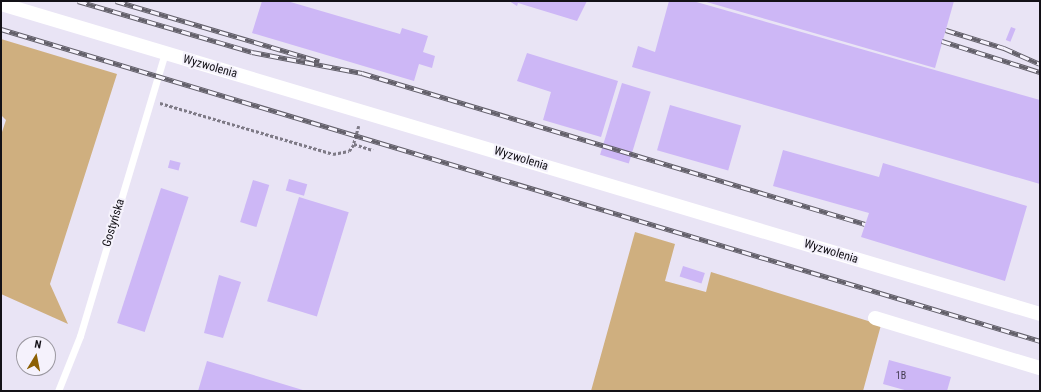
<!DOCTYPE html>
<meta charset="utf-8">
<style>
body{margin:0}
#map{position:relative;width:1041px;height:392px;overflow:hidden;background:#e9e4f5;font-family:"Roboto Condensed",sans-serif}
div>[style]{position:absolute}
.green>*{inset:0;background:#cfaf7f}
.building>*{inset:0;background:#cdb7f6;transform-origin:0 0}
.path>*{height:2.5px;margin-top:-1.25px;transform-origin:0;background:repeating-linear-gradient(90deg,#7e7a86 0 3px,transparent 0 5px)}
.lane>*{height:7px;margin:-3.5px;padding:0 3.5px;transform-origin:3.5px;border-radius:3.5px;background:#fff}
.street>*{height:14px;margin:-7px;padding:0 7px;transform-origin:7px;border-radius:7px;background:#fff}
.rail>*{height:4.5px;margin-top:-2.25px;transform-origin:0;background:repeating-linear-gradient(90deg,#f5f2fc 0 9px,#63606a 0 18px);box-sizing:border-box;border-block:1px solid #63606a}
span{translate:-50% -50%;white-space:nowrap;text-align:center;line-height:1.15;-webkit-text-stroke:4px #f5f2fc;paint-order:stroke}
.number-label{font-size:10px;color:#423a4f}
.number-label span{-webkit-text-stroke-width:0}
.street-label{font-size:12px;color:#131117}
.frame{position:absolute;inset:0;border:2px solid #131117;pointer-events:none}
.north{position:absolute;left:16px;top:336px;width:40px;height:40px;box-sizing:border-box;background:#f5f2fc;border:1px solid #9b98a0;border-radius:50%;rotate:10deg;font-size:11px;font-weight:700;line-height:16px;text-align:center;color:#131117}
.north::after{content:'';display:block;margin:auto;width:14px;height:18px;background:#8c6004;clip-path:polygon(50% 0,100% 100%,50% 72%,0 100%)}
</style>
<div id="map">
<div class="green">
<div style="clip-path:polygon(1px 39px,117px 74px,50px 284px,68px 324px,1px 294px,1px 135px,6px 120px,1px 115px)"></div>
<div style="clip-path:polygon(635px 232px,675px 244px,665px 281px,706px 292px,711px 272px,881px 325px,863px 391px,591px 391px)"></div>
</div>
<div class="building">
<div style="clip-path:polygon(262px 1px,287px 1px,400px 34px,402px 28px,428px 36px,423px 52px,435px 56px,432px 68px,419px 64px,414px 81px,252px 33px)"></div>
<div style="clip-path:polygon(509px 1px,587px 1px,577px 21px,518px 3px,517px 6px)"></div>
<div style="clip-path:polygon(669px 1px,693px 1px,1040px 100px,1040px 184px,632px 67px,638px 46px,655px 52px)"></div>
<div style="clip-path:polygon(703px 1px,954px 1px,935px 68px)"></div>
<div style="left:1011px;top:27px;width:5px;height:14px;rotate:22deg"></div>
<div style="clip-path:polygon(527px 53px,618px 81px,601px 137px,543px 120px,551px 92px,517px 81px)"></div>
<div style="left:622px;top:83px;width:30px;height:75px;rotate:17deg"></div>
<div style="left:670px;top:105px;width:74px;height:47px;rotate:16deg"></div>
<div style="clip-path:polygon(783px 150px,879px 177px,883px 163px,1027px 206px,1005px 281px,861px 237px,869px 213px,773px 186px)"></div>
<div style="left:170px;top:160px;width:11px;height:8px;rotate:15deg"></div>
<div style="left:289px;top:179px;width:19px;height:12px;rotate:16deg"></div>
<div style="left:253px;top:180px;width:17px;height:44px;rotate:17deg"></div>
<div style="left:161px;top:188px;width:29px;height:142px;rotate:18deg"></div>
<div style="left:299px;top:197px;width:52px;height:109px;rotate:17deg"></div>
<div style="left:683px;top:266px;width:23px;height:11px;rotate:18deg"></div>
<div style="clip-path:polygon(219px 275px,241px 282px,223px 338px,204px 333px)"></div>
<div style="clip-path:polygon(889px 360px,951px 377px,947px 391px,908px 391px,883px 384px)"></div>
<div style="clip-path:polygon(207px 361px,306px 391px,198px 391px)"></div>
</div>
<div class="path">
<div style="left:160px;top:103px;width:180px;rotate:16.4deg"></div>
<div style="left:333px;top:154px;width:16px;rotate:-11deg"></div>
<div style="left:349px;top:151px;width:9px;rotate:-54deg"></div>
<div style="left:359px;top:126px;width:19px;rotate:106deg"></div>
<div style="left:354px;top:144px;width:20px;rotate:18deg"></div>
</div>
<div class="lane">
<div style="left:58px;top:391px;width:59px;rotate:-68.2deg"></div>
<div style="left:80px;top:336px;width:295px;rotate:-73.3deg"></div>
</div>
<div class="street">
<div style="left:1px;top:4px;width:1084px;rotate:16.61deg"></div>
<div style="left:875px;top:318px;width:172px;rotate:16.9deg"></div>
</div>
<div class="rail">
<div style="left:78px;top:1px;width:181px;rotate:16.3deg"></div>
<div style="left:252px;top:52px;width:112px;rotate:10.8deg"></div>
<div style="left:362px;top:73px;width:525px;rotate:16.71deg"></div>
<div style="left:116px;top:1px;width:212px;rotate:16.5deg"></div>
<div style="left:1px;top:29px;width:1085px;rotate:16.71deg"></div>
<div style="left:946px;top:30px;width:61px;rotate:17.2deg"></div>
<div style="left:1004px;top:48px;width:39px;rotate:24deg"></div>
<div style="left:942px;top:41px;width:103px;rotate:17.6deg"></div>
</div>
<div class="number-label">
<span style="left:901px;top:376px">1B</span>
</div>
<div class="street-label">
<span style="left:210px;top:67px;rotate:16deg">Wyzwolenia</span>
<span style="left:521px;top:159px;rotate:17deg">Wyzwolenia</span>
<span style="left:114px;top:223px;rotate:-73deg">Gostyńska</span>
<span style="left:831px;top:252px;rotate:17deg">Wyzwolenia</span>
</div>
<div class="frame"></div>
<div class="north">N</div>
</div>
